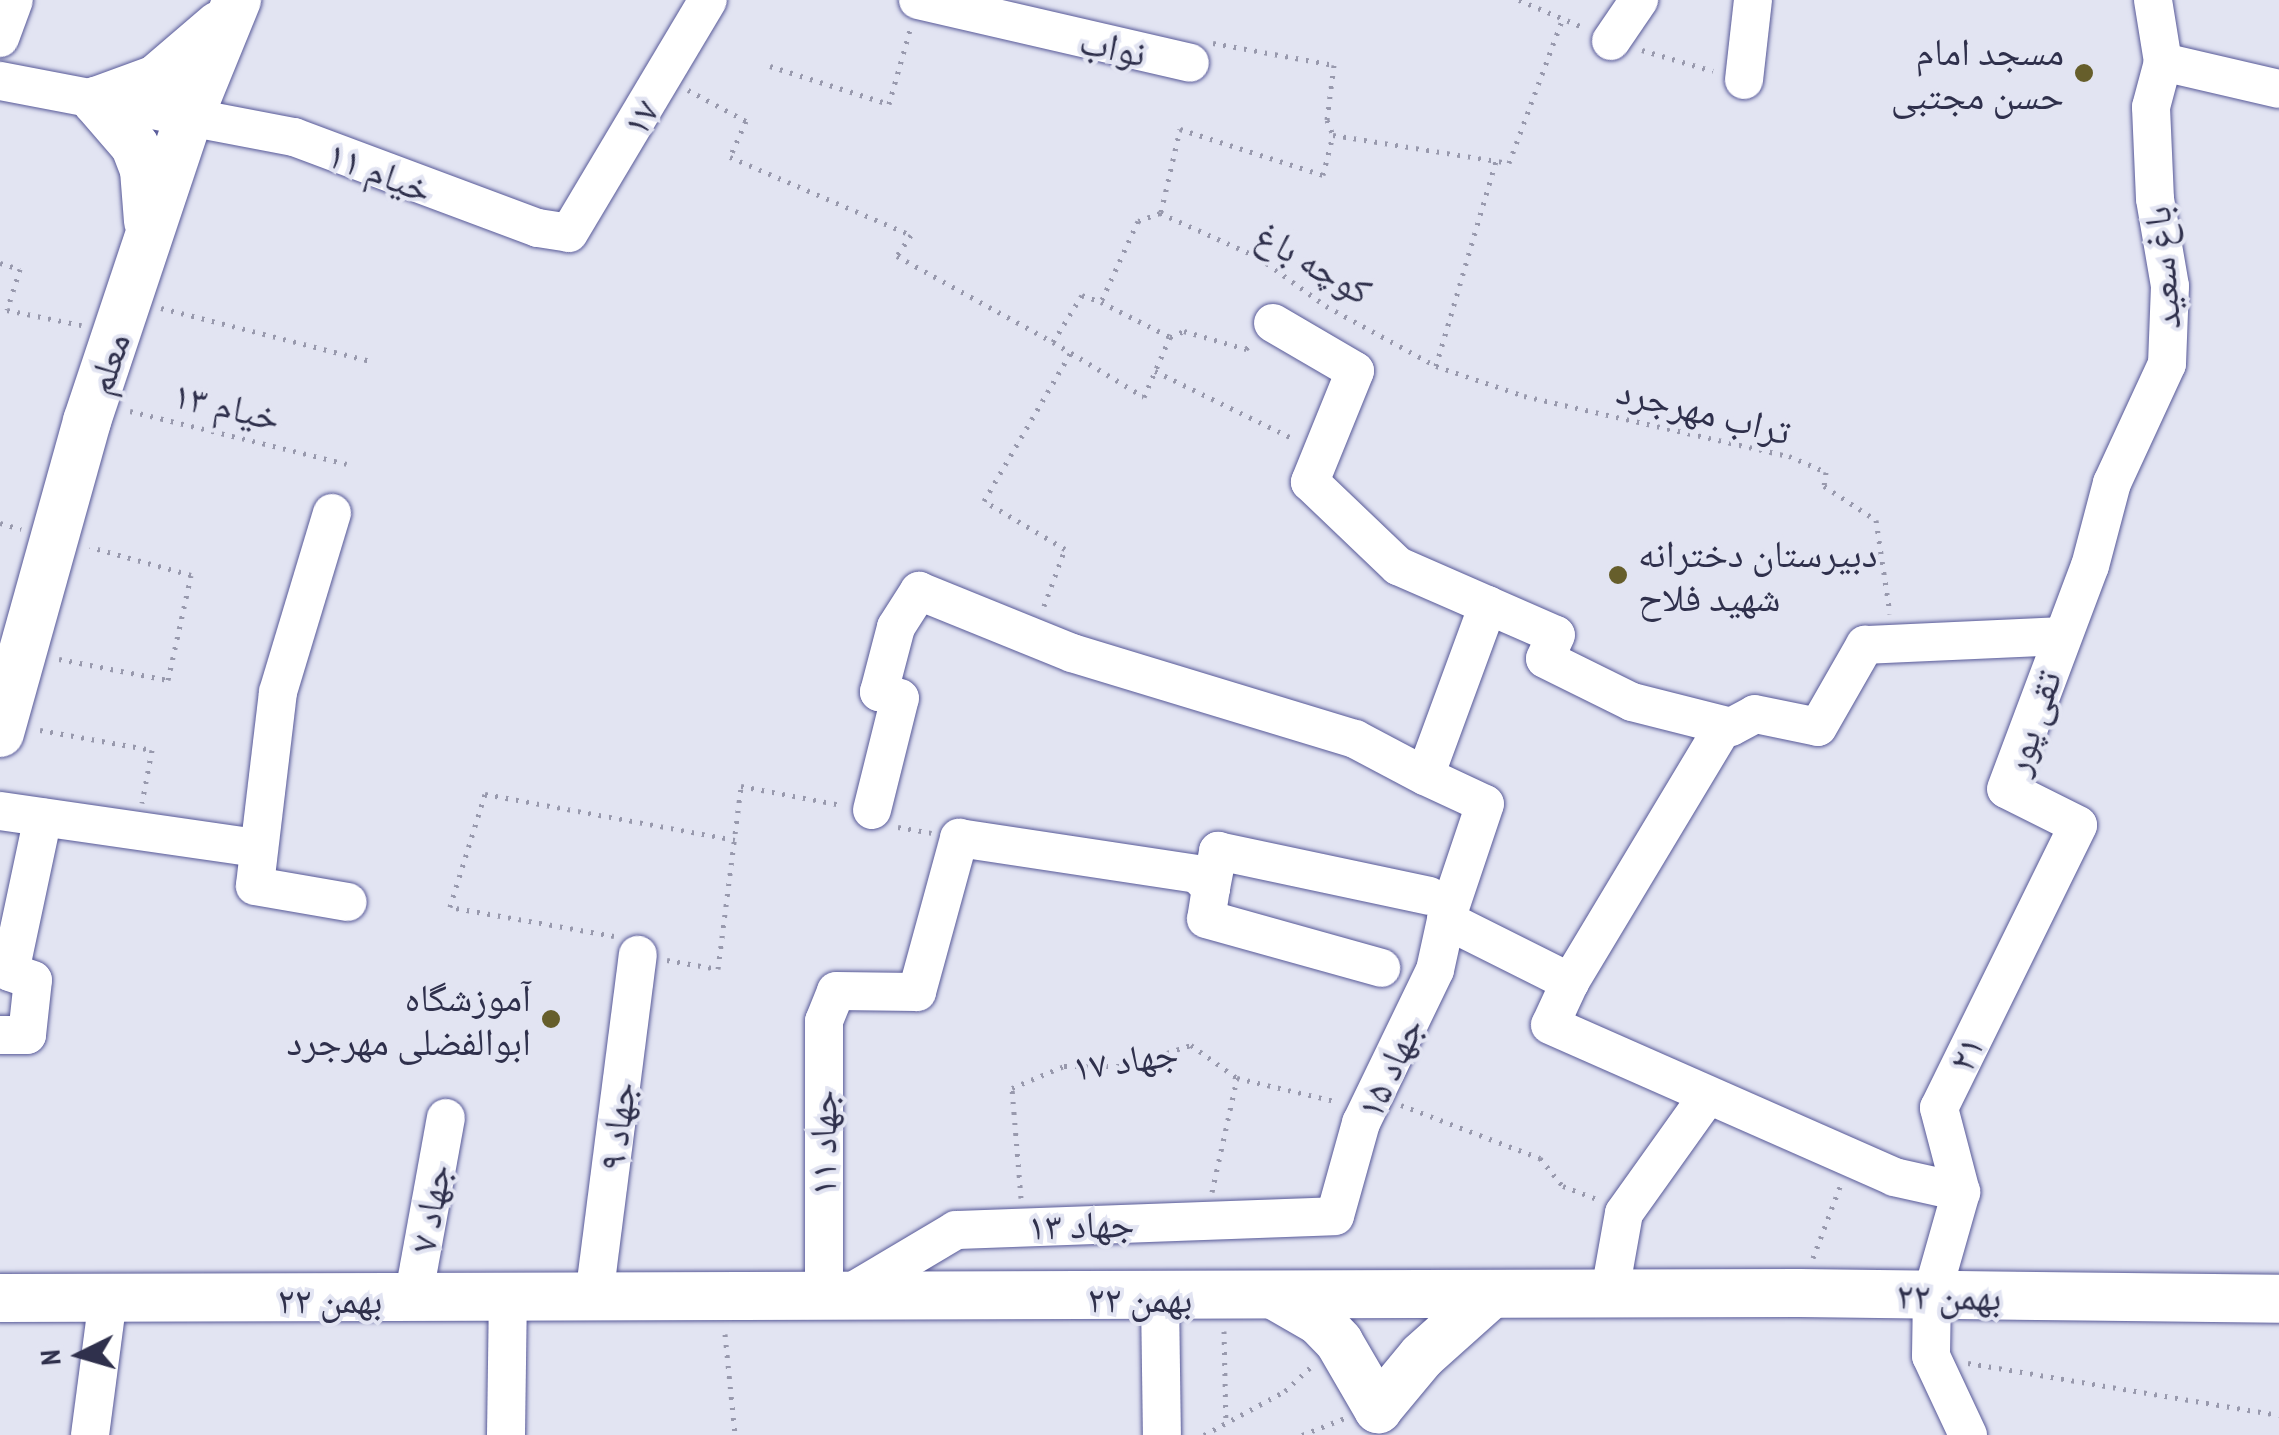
<!DOCTYPE html>
<meta charset="utf-8">
<style>
body{margin:0}
#map{position:relative;width:2279px;height:1435px;overflow:hidden;background:#e2e4f2;font-family:"PT Sans Narrow","Noto Naskh Arabic",sans-serif}
div>[style]{position:absolute}
.path>*{height:5px;margin-top:-2.5px;transform-origin:0;background:repeating-linear-gradient(90deg,#9899ad 0 2.5px,transparent 0 10.5px)}
.roads{filter:drop-shadow(0 0 2px #575998) drop-shadow(0 0 2px #575998)}
.minor>*{height:38px;margin:-19px;padding:0 19px;transform-origin:19px;border-radius:19px;background:#fff}
.major>*{height:48px;margin:-24px;padding:0 24px;transform-origin:24px;border-radius:24px;background:#fff}
.dots>*{width:28px;height:28px;translate:-50% -50%;box-sizing:border-box;border:5px solid #e2e4f2;border-radius:50%}
span{translate:-50% -50%;white-space:nowrap;text-align:center;line-height:1.15;-webkit-text-stroke:8px #e2e4f2;paint-order:stroke}
.street-label{font-size:38px;color:#2f304c}
.poi-label{font-size:38px;color:#2f304c}
.right{translate:-100% -50%;text-align:right}
.left{translate:0 -50%;text-align:left}
.north{position:absolute;left:30px;top:1305px;width:100px;height:100px;-webkit-text-stroke:8px #e2e4f2;paint-order:stroke;rotate:265deg;font-size:28px;font-weight:700;line-height:40px;text-align:center;color:#2f304c}
.north::after{content:'';display:block;margin:auto;width:35px;height:45px;background:#2f304c;clip-path:polygon(50% 0,100% 100%,50% 72%,0 100%)}
</style>
<div id="map">
<div class="path">
<div style="left:1519px;top:0;width:72px;rotate:23deg"></div>
<div style="left:1213px;top:43px;width:123px;rotate:10.3deg"></div>
<div style="left:1334px;top:65px;width:55px;rotate:97.3deg"></div>
<div style="left:1327px;top:120px;width:16px;rotate:68deg"></div>
<div style="left:1333px;top:135px;width:178px;rotate:9deg"></div>
<div style="left:1509px;top:163px;width:155px;rotate:-69.6deg"></div>
<div style="left:1642px;top:50px;width:74px;rotate:16.5deg"></div>
<div style="left:770px;top:66px;width:125px;rotate:17.7deg"></div>
<div style="left:889px;top:104px;width:77px;rotate:-74.2deg"></div>
<div style="left:688px;top:90px;width:66px;rotate:28.1deg"></div>
<div style="left:746px;top:121px;width:39px;rotate:114deg"></div>
<div style="left:730px;top:157px;width:197px;rotate:23.3deg"></div>
<div style="left:911px;top:235px;width:25px;rotate:124deg"></div>
<div style="left:897px;top:256px;width:178px;rotate:28.9deg"></div>
<div style="left:1053px;top:342px;width:55px;rotate:-58.3deg"></div>
<div style="left:1082px;top:295px;width:20px;rotate:20deg"></div>
<div style="left:1161px;top:212px;width:85px;rotate:-77.1deg"></div>
<div style="left:1180px;top:129px;width:150px;rotate:17.8deg"></div>
<div style="left:1323px;top:175px;width:41px;rotate:-76deg"></div>
<div style="left:1160px;top:213px;width:107px;rotate:24.2deg"></div>
<div style="left:1258px;top:257px;width:84px;rotate:35.8deg"></div>
<div style="left:1326px;top:306px;width:125px;rotate:28.6deg"></div>
<div style="left:1436px;top:366px;width:93px;rotate:18.8deg"></div>
<div style="left:1524px;top:396px;width:272px;rotate:12.8deg"></div>
<div style="left:1789px;top:456px;width:40px;rotate:23.4deg"></div>
<div style="left:1826px;top:472px;width:14px;rotate:98deg"></div>
<div style="left:1824px;top:486px;width:62px;rotate:33.2deg"></div>
<div style="left:1876px;top:520px;width:95px;rotate:81.5deg"></div>
<div style="left:1160px;top:213px;width:23px;rotate:160deg"></div>
<div style="left:1138px;top:221px;width:89px;rotate:114.6deg"></div>
<div style="left:1101px;top:302px;width:77px;rotate:26.9deg"></div>
<div style="left:1170px;top:337px;width:15px;rotate:-23deg"></div>
<div style="left:1184px;top:331px;width:65px;rotate:16.2deg"></div>
<div style="left:1246px;top:349px;width:7px;rotate:-45deg"></div>
<div style="left:0;top:263px;width:21px;rotate:17deg"></div>
<div style="left:20px;top:269px;width:43px;rotate:107.6deg"></div>
<div style="left:7px;top:310px;width:76px;rotate:11.5deg"></div>
<div style="left:161px;top:308px;width:220px;rotate:14.2deg"></div>
<div style="left:1053px;top:342px;width:106px;rotate:31.1deg"></div>
<div style="left:1144px;top:397px;width:65px;rotate:-66.6deg"></div>
<div style="left:1436px;top:366px;width:214px;rotate:-73.7deg"></div>
<div style="left:1155px;top:371px;width:157px;rotate:26.1deg"></div>
<div style="left:130px;top:411px;width:223px;rotate:13.7deg"></div>
<div style="left:0;top:523px;width:22px;rotate:16deg"></div>
<div style="left:1044px;top:606px;width:61px;rotate:-69.8deg"></div>
<div style="left:1065px;top:549px;width:94px;rotate:-149.3deg"></div>
<div style="left:984px;top:501px;width:173px;rotate:-59.7deg"></div>
<div style="left:59px;top:659px;width:111px;rotate:10.9deg"></div>
<div style="left:168px;top:680px;width:107px;rotate:-77.6deg"></div>
<div style="left:191px;top:575px;width:105px;rotate:-164.5deg"></div>
<div style="left:40px;top:730px;width:114px;rotate:10.1deg"></div>
<div style="left:152px;top:750px;width:54px;rotate:100.7deg"></div>
<div style="left:898px;top:827px;width:34px;rotate:10deg"></div>
<div style="left:614px;top:936px;width:167px;rotate:-170deg"></div>
<div style="left:450px;top:907px;width:118px;rotate:-72.8deg"></div>
<div style="left:485px;top:794px;width:254px;rotate:10.4deg"></div>
<div style="left:667px;top:960px;width:52px;rotate:10deg"></div>
<div style="left:718px;top:969px;width:184px;rotate:-82.8deg"></div>
<div style="left:741px;top:786px;width:103px;rotate:10.7deg"></div>
<div style="left:1401px;top:1105px;width:149px;rotate:20.9deg"></div>
<div style="left:1540px;top:1158px;width:36px;rotate:51deg"></div>
<div style="left:1563px;top:1186px;width:39px;rotate:21deg"></div>
<div style="left:1212px;top:1192px;width:117px;rotate:-77.6deg"></div>
<div style="left:1021px;top:1198px;width:110px;rotate:-94.7deg"></div>
<div style="left:1012px;top:1088px;width:56px;rotate:-22.9deg"></div>
<div style="left:1064px;top:1066px;width:63px"></div>
<div style="left:1127px;top:1066px;width:67px;rotate:-18.2deg"></div>
<div style="left:1191px;top:1045px;width:57px;rotate:35.7deg"></div>
<div style="left:1237px;top:1078px;width:101px;rotate:13.2deg"></div>
<div style="left:1813px;top:1258px;width:79px;rotate:-69.3deg"></div>
<div style="left:1224px;top:1331px;width:92px;rotate:88.8deg"></div>
<div style="left:725px;top:1334px;width:101px;rotate:84.3deg"></div>
<div style="left:1968px;top:1363px;width:315px;rotate:9.5deg"></div>
<div style="left:1204px;top:1435px;width:92px;rotate:-28.5deg"></div>
<div style="left:1285px;top:1391px;width:35px;rotate:-43deg"></div>
<div style="left:1302px;top:1435px;width:46px;rotate:-21.6deg"></div>
</div>
<div class="roads">
<div class="minor">
<div style="left:918px;top:0;width:279px;rotate:13deg"></div>
<div style="left:0;top:38px;width:40px;rotate:-69.8deg"></div>
<div style="left:1611px;top:41px;width:50px;rotate:-55.7deg"></div>
<div style="left:2163px;top:62px;width:119px;rotate:13.1deg"></div>
<div style="left:1744px;top:80px;width:81px;rotate:-83.6deg"></div>
<div style="left:0;top:81px;width:299px;rotate:10.8deg"></div>
<div style="left:294px;top:137px;width:260px;rotate:20.5deg"></div>
<div style="left:538px;top:228px;width:31px;rotate:9deg"></div>
<div style="left:569px;top:233px;width:271px;rotate:-59.2deg"></div>
<div style="left:1273px;top:323px;width:95px;rotate:30.3deg"></div>
<div style="left:1355px;top:371px;width:120px;rotate:112.1deg"></div>
<div style="left:1310px;top:482px;width:122px;rotate:43.7deg"></div>
<div style="left:1398px;top:566px;width:172px;rotate:23.6deg"></div>
<div style="left:1556px;top:635px;width:26px;rotate:115deg"></div>
<div style="left:1545px;top:659px;width:97px;rotate:26.3deg"></div>
<div style="left:1632px;top:702px;width:102px;rotate:14.2deg"></div>
<div style="left:1731px;top:727px;width:27px;rotate:-28deg"></div>
<div style="left:1755px;top:714px;width:64px;rotate:11.7deg"></div>
<div style="left:1818px;top:727px;width:95px;rotate:-60.2deg"></div>
<div style="left:1865px;top:645px;width:196px;rotate:-2.6deg"></div>
<div style="left:332px;top:513px;width:187px;rotate:106.8deg"></div>
<div style="left:278px;top:692px;width:195px;rotate:96.8deg"></div>
<div style="left:255px;top:886px;width:94px;rotate:9.8deg"></div>
<div style="left:1488px;top:605px;width:182px;rotate:110.2deg"></div>
<div style="left:1425px;top:776px;width:66px;rotate:25deg"></div>
<div style="left:1485px;top:804px;width:122px;rotate:108.6deg"></div>
<div style="left:1446px;top:920px;width:139px;rotate:26.6deg"></div>
<div style="left:1570px;top:982px;width:299px;rotate:-59deg"></div>
<div style="left:872px;top:810px;width:115px;rotate:-76deg"></div>
<div style="left:900px;top:698px;width:22px;rotate:-164deg"></div>
<div style="left:879px;top:692px;width:67px;rotate:-75.3deg"></div>
<div style="left:896px;top:627px;width:43px;rotate:-57.4deg"></div>
<div style="left:919px;top:591px;width:165px;rotate:22.1deg"></div>
<div style="left:1072px;top:653px;width:296px;rotate:16.9deg"></div>
<div style="left:1355px;top:739px;width:79px;rotate:27.9deg"></div>
<div style="left:0;top:811px;width:261px;rotate:8.2deg"></div>
<div style="left:1211px;top:888px;width:38px;rotate:-79deg"></div>
<div style="left:1218px;top:851px;width:216px;rotate:12deg"></div>
<div style="left:1570px;top:982px;width:47px;rotate:114.9deg"></div>
<div style="left:1550px;top:1025px;width:376px;rotate:23.8deg"></div>
<div style="left:1894px;top:1177px;width:69px;rotate:12.6deg"></div>
<div style="left:0;top:1035px;width:27px"></div>
<div style="left:27px;top:1035px;width:55px;rotate:-83.8deg"></div>
<div style="left:33px;top:980px;width:24px;rotate:-161deg"></div>
<div style="left:10px;top:972px;width:158px;rotate:-78deg"></div>
<div style="left:824px;top:1296px;width:275px;rotate:-90deg"></div>
<div style="left:824px;top:1021px;width:32px;rotate:-68deg"></div>
<div style="left:836px;top:991px;width:81px;rotate:0.7deg"></div>
<div style="left:917px;top:992px;width:160px;rotate:-74.7deg"></div>
<div style="left:959px;top:838px;width:241px;rotate:8.6deg"></div>
<div style="left:1197px;top:874px;width:20px;rotate:45deg"></div>
<div style="left:1211px;top:888px;width:31px;rotate:99deg"></div>
<div style="left:1206px;top:919px;width:182px;rotate:15.6deg"></div>
<div style="left:845px;top:1296px;width:129px;rotate:-30.7deg"></div>
<div style="left:956px;top:1230px;width:379px;rotate:-2.1deg"></div>
<div style="left:1335px;top:1216px;width:97px;rotate:-74.4deg"></div>
<div style="left:1361px;top:1123px;width:170px;rotate:-64.2deg"></div>
<div style="left:1435px;top:970px;width:51px;rotate:-77.6deg"></div>
<div style="left:594px;top:1297px;width:345px;rotate:-82.7deg"></div>
<div style="left:1609px;top:1297px;width:85px;rotate:-79.9deg"></div>
<div style="left:1624px;top:1213px;width:141px;rotate:-54.5deg"></div>
<div style="left:1160px;top:1298px;width:137px;rotate:89.2deg"></div>
<div style="left:413px;top:1299px;width:184px;rotate:-79.7deg"></div>
<div style="left:90px;top:1435px;width:137px;rotate:-82.5deg"></div>
<div style="left:506px;top:1435px;width:139px;rotate:-89.2deg"></div>
<div style="left:1968px;top:1435px;width:87px;rotate:-115.1deg"></div>
<div style="left:1931px;top:1356px;width:62px;rotate:-89.1deg"></div>
<div style="left:1932px;top:1294px;width:106px;rotate:-74.1deg"></div>
<div style="left:1961px;top:1192px;width:87px;rotate:-104.7deg"></div>
<div style="left:1939px;top:1108px;width:315px;rotate:-63.8deg"></div>
<div style="left:2078px;top:825px;width:80px;rotate:-153.4deg"></div>
<div style="left:2006px;top:789px;width:238px;rotate:-69.4deg"></div>
<div style="left:2090px;top:566px;width:86px;rotate:-75.2deg"></div>
<div style="left:2112px;top:483px;width:131px;rotate:-65.2deg"></div>
<div style="left:2167px;top:364px;width:78px;rotate:-87.8deg"></div>
<div style="left:2170px;top:286px;width:88px;rotate:-99.8deg"></div>
<div style="left:2155px;top:199px;width:92px;rotate:-92.5deg"></div>
<div style="left:2151px;top:107px;width:47px;rotate:-75.1deg"></div>
<div style="left:2163px;top:62px;width:63px;rotate:-99.2deg"></div>
</div>
<div class="major">
<div style="left:148px;top:221px;width:51px;rotate:-94.5deg"></div>
<div style="left:144px;top:170px;width:26px;rotate:-111deg"></div>
<div style="left:135px;top:146px;width:60px;rotate:-130.9deg"></div>
<div style="left:96px;top:101px;width:64px;rotate:-20.1deg"></div>
<div style="left:156px;top:79px;width:83px;rotate:-40.6deg"></div>
<div style="left:0;top:733px;width:324px;rotate:-74.4deg"></div>
<div style="left:87px;top:421px;width:317px;rotate:-71.5deg"></div>
<div style="left:188px;top:120px;width:130px;rotate:-67.8deg"></div>
<div style="left:1277px;top:1297px;width:48px;rotate:29.7deg"></div>
<div style="left:1319px;top:1321px;width:29px;rotate:46deg"></div>
<div style="left:1339px;top:1342px;width:78px;rotate:59.8deg"></div>
<div style="left:0;top:1298px;width:1799px;rotate:-0.16deg"></div>
<div style="left:1799px;top:1293px;width:480px;rotate:0.7deg"></div>
<div style="left:1378px;top:1409px;width:69px;rotate:-50.3deg"></div>
<div style="left:1422px;top:1356px;width:90px;rotate:-41.8deg"></div>
</div>
</div>
<div class="dots">
<div style="left:2084px;top:73px;background:#665e2b"></div>
<div style="left:1618px;top:575px;background:#665e2b"></div>
<div style="left:551px;top:1019px;background:#665e2b"></div>
</div>
<div class="street-label">
<span style="left:1113px;top:46px;rotate:12deg">نواب</span>
<span style="left:640px;top:117px;rotate:-59deg">۱۷</span>
<span style="left:380px;top:171px;rotate:21deg">خیام ۱۱</span>
<span style="left:1314px;top:262px;rotate:30deg">کوچه باغ</span>
<span style="left:2161px;top:268px;rotate:-95deg">باغ سعید</span>
<span style="left:107px;top:363px;rotate:-71deg">معلم</span>
<span style="left:227px;top:405px;rotate:13deg">خیام ۱۳</span>
<span style="left:1704px;top:410px;rotate:14deg">تراب مهرجرد</span>
<span style="left:2031px;top:722px;rotate:-71deg">تقی پور</span>
<span style="left:1965px;top:1053px;rotate:-64deg">۲۱</span>
<span style="left:1125px;top:1059px;rotate:-9deg">جهاد ۱۷</span>
<span style="left:1389px;top:1067px;rotate:-65deg">جهاد ۱۵</span>
<span style="left:616px;top:1126px;rotate:-83deg">جهاد ۹</span>
<span style="left:822px;top:1143px;rotate:-90deg">جهاد ۱۱</span>
<span style="left:429px;top:1208px;rotate:-80deg">جهاد ۷</span>
<span style="left:1081px;top:1224px;rotate:-2deg">جهاد ۱۳</span>
<span style="left:1949px;top:1295px;rotate:1deg">۲۲ بهمن</span>
<span style="left:1140px;top:1298px">۲۲ بهمن</span>
<span style="left:330px;top:1299px">۲۲ بهمن</span>
</div>
<div class="poi-label">
<span class="right" style="left:2064px;top:73px">مسجد امام<br>حسن مجتبی</span>
<span class="left" style="left:1638px;top:575px">دبیرستان دخترانه<br>شهید فلاح</span>
<span class="right" style="left:531px;top:1019px">آموزشگاه<br>ابوالفضلی مهرجرد</span>
</div>
<div class="north">N</div>
</div>
